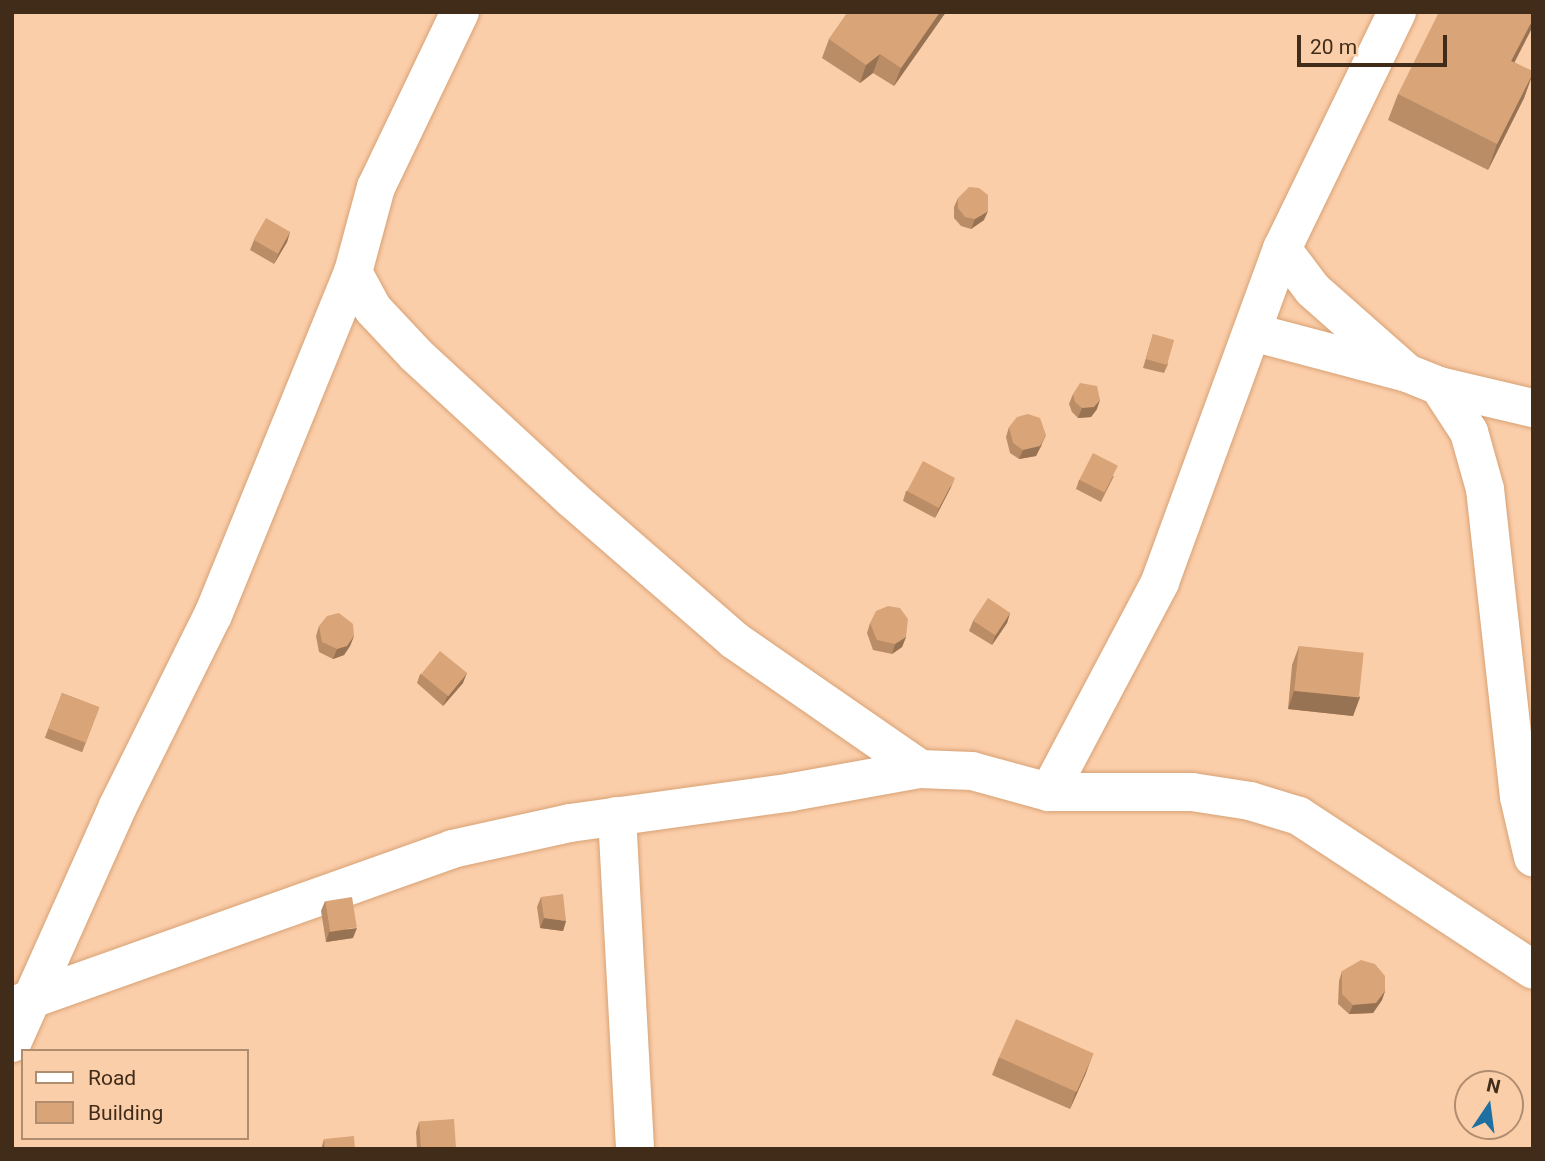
<!DOCTYPE html>
<style>
body{margin:0}
#map{position:relative;width:1545px;height:1161px;overflow:hidden;background:#fbceaa;font-family:Roboto,sans-serif}
div>[style]{position:absolute}
.roads{filter:drop-shadow(0 0 2px #d8a275) drop-shadow(0 0 2px #d8a275)}
.street>*{height:38px;margin:-19px;padding:0 19px;transform-origin:19px;border-radius:19px;background:#fff}
.wall>*{inset:0;background:#bb8d66;transform-origin:0 0}
.shaded-wall>*{inset:0;background:#987353}
.building>*{inset:0;background:#d9a477;transform-origin:0 0}
span{translate:-50% -50%;white-space:nowrap;text-align:center;line-height:1.15;-webkit-text-stroke:6px #fbceaa;paint-order:stroke}
.frame{position:absolute;inset:0;border:14px solid #412c19;pointer-events:none}
.legend{position:absolute;left:21px;top:1049px;width:228px;height:91px;box-sizing:border-box;background:#fbceaa;border:2px solid #b18d70;margin:0;padding:9px 12px;list-style:none;font-size:21px;color:#412c19}
.legend li{display:flex;align-items:center;gap:14px;height:35px}
.legend b{width:35px;border:2px solid #b18d70}
.north{position:absolute;left:1454px;top:1070px;width:70px;height:70px;box-sizing:border-box;background:#fbceaa;border:2px solid #b18d70;border-radius:50%;rotate:13deg;font-size:19px;font-weight:700;line-height:28px;text-align:center;color:#412c19}
.north::after{content:'';display:block;margin:auto;width:24px;height:32px;background:#1f70a1;clip-path:polygon(50% 0,100% 100%,50% 72%,0 100%)}
.scale{position:absolute;left:1297px;top:35px;width:150px;height:32px;box-sizing:border-box;border:4px solid #412c19;border-top:0;padding-left:9px;font-size:21px;line-height:24px;white-space:nowrap;color:#412c19;-webkit-text-stroke:5px #fbceaa;paint-order:stroke}
</style>
<div id="map">
<div class="roads">
<div class="street">
<div style="left:460px;top:12px;width:194px;rotate:115.6deg"></div>
<div style="left:376px;top:187px;width:88px;rotate:105.1deg"></div>
<div style="left:353px;top:272px;width:42px;rotate:61.6deg"></div>
<div style="left:373px;top:309px;width:63px;rotate:46.9deg"></div>
<div style="left:416px;top:355px;width:212px;rotate:42.7deg"></div>
<div style="left:572px;top:499px;width:215px;rotate:41deg"></div>
<div style="left:734px;top:640px;width:226px;rotate:34.7deg"></div>
<div style="left:920px;top:769px;width:52px;rotate:2.2deg"></div>
<div style="left:972px;top:771px;width:80px;rotate:15.3deg"></div>
<div style="left:1049px;top:792px;width:143px"></div>
<div style="left:1192px;top:792px;width:59px;rotate:8.8deg"></div>
<div style="left:1250px;top:801px;width:51px;rotate:17deg"></div>
<div style="left:1299px;top:816px;width:280px;rotate:33.3deg"></div>
<div style="left:1397px;top:12px;width:263px;rotate:115.9deg"></div>
<div style="left:1282px;top:249px;width:51px;rotate:52.9deg"></div>
<div style="left:1313px;top:290px;width:125px;rotate:41.4deg"></div>
<div style="left:1252px;top:332px;width:160px;rotate:14.8deg"></div>
<div style="left:1407px;top:373px;width:35px;rotate:22deg"></div>
<div style="left:1439px;top:386px;width:97px;rotate:13.2deg"></div>
<div style="left:1439px;top:386px;width:55px;rotate:56.9deg"></div>
<div style="left:1469px;top:432px;width:59px;rotate:74.3deg"></div>
<div style="left:1485px;top:489px;width:310px;rotate:83.7deg"></div>
<div style="left:1519px;top:797px;width:62px;rotate:76.9deg"></div>
<div style="left:1049px;top:792px;width:238px;rotate:-62.1deg"></div>
<div style="left:1160px;top:582px;width:355px;rotate:-69.9deg"></div>
<div style="left:617px;top:816px;width:333px;rotate:86.9deg"></div>
<div style="left:12px;top:1006px;width:467px;rotate:-19.6deg"></div>
<div style="left:452px;top:849px;width:121px;rotate:-12.4deg"></div>
<div style="left:570px;top:823px;width:224px;rotate:-7.9deg"></div>
<div style="left:792px;top:792px;width:130px;rotate:-10.2deg"></div>
<div style="left:12px;top:1043px;width:260px;rotate:-65.9deg"></div>
<div style="left:118px;top:806px;width:213px;rotate:-63.6deg"></div>
<div style="left:213px;top:615px;width:370px;rotate:-67.8deg"></div>
</div>
</div>
<div class="wall">
<div style="clip-path:polygon(848px 12px,946px 12px,894px 86px,873px 73px,860px 83px,822px 58px,829px 39px)"></div>
<div style="clip-path:polygon(1533px 12px,1533px 26px,1514px 62px,1533px 73px,1524px 98px,1488px 170px,1388px 120px,1398px 94px)"></div>
<div style="clip-path:polygon(958px 198px,984px 220px,971px 229px,961px 226px,954px 218px,954px 207px)"></div>
<div style="clip-path:polygon(290px 232px,287px 242px,274px 264px,250px 250px,254px 240px)"></div>
<div style="clip-path:polygon(1153px 334px,1168px 364px,1164px 373px,1143px 368px)"></div>
<div style="clip-path:polygon(1073px 394px,1097px 409px,1091px 417px,1078px 418px,1072px 412px,1069px 404px)"></div>
<div style="clip-path:polygon(1009px 427px,1042px 445px,1036px 456px,1019px 459px,1010px 453px,1006px 437px)"></div>
<div style="clip-path:polygon(1114px 476px,1101px 502px,1076px 489px,1079px 480px)"></div>
<div style="clip-path:polygon(951px 487px,935px 518px,903px 501px,906px 491px)"></div>
<div style="clip-path:polygon(1010px 613px,1007px 623px,992px 645px,969px 631px,973px 621px)"></div>
<div style="clip-path:polygon(870px 623px,906px 637px,902px 647px,892px 654px,873px 650px,867px 633px)"></div>
<div style="clip-path:polygon(319px 626px,354px 636px,350px 646px,344px 655px,333px 659px,319px 652px,316px 636px)"></div>
<div style="clip-path:polygon(1299px 646px,1360px 697px,1353px 716px,1288px 709px,1292px 665px)"></div>
<div style="clip-path:polygon(420px 674px,463px 683px,443px 706px,417px 683px)"></div>
<div style="left:62px;top:693px;width:40px;height:48px;rotate:21deg"></div>
<div style="clip-path:polygon(541px 897px,566px 921px,563px 931px,540px 928px,537px 907px)"></div>
<div style="clip-path:polygon(325px 901px,353px 938px,326px 942px,321px 911px)"></div>
<div style="clip-path:polygon(1342px 971px,1385px 991px,1382px 1000px,1373px 1013px,1349px 1014px,1338px 1004px,1339px 981px)"></div>
<div style="clip-path:polygon(999px 1057px,1086px 1073px,1070px 1109px,992px 1075px)"></div>
<div style="clip-path:polygon(419px 1122px,456px 1149px,417px 1149px,416px 1132px)"></div>
<div style="clip-path:polygon(324px 1139px,355px 1149px,321px 1149px)"></div>
</div>
<div class="shaded-wall">
<div style="clip-path:polygon(940px 12px,946px 12px,894px 86px,901px 68px)"></div>
<div style="clip-path:polygon(1533px 19px,1533px 26px,1502px 87px,1511px 61px)"></div>
<div style="clip-path:polygon(880px 54px,873px 73px,860px 83px,866px 65px)"></div>
<div style="clip-path:polygon(1533px 73px,1524px 98px,1488px 170px,1497px 144px)"></div>
<div style="clip-path:polygon(988px 211px,984px 220px,971px 229px,975px 219px)"></div>
<div style="clip-path:polygon(290px 232px,287px 242px,274px 264px,278px 255px)"></div>
<div style="clip-path:polygon(1100px 400px,1097px 409px,1091px 417px,1078px 418px,1082px 408px)"></div>
<div style="clip-path:polygon(1046px 435px,1036px 456px,1019px 459px,1023px 450px)"></div>
<div style="clip-path:polygon(955px 478px,951px 487px,935px 518px,939px 508px)"></div>
<div style="clip-path:polygon(1010px 613px,1007px 623px,992px 645px,995px 636px)"></div>
<div style="clip-path:polygon(354px 636px,350px 646px,344px 655px,333px 659px,337px 649px)"></div>
<div style="clip-path:polygon(906px 637px,902px 647px,892px 654px,895px 644px)"></div>
<div style="clip-path:polygon(467px 673px,463px 683px,443px 706px,447px 697px)"></div>
<div style="clip-path:polygon(1294px 691px,1360px 697px,1353px 716px,1288px 709px)"></div>
<div style="clip-path:polygon(544px 918px,566px 921px,563px 931px,540px 928px)"></div>
<div style="clip-path:polygon(357px 928px,353px 938px,326px 942px,329px 932px)"></div>
<div style="clip-path:polygon(1385px 991px,1382px 1000px,1373px 1013px,1349px 1014px,1353px 1005px)"></div>
<div style="clip-path:polygon(1093px 1054px,1086px 1073px,1070px 1109px,1076px 1091px)"></div>
</div>
<div class="building">
<div style="clip-path:polygon(848px 12px,940px 12px,901px 68px,880px 54px,866px 65px,829px 39px)"></div>
<div style="clip-path:polygon(1439px 12px,1533px 12px,1533px 19px,1511px 61px,1533px 71px,1533px 73px,1497px 144px,1398px 94px)"></div>
<div style="clip-path:polygon(969px 187px,979px 188px,988px 195px,988px 211px,975px 219px,965px 217px,958px 208px,958px 198px)"></div>
<div style="left:266px;top:218px;width:28px;height:25px;rotate:30deg"></div>
<div style="left:1153px;top:334px;width:22px;height:26px;rotate:16deg"></div>
<div style="clip-path:polygon(1080px 383px,1097px 386px,1100px 400px,1094px 407px,1082px 408px,1075px 402px,1073px 394px)"></div>
<div style="clip-path:polygon(1028px 414px,1040px 418px,1046px 435px,1040px 446px,1023px 450px,1013px 443px,1009px 427px,1017px 417px)"></div>
<div style="left:1093px;top:453px;width:28px;height:30px;rotate:27deg"></div>
<div style="left:923px;top:461px;width:36px;height:34px;rotate:28deg"></div>
<div style="left:988px;top:598px;width:27px;height:27px;rotate:34deg"></div>
<div style="clip-path:polygon(888px 606px,900px 608px,908px 619px,906px 637px,895px 644px,877px 640px,870px 623px,876px 611px)"></div>
<div style="clip-path:polygon(339px 613px,353px 624px,354px 636px,347px 646px,337px 649px,322px 642px,319px 626px,327px 616px)"></div>
<div style="left:1299px;top:646px;width:65px;height:45px;rotate:6deg"></div>
<div style="left:440px;top:651px;width:35px;height:30px;rotate:39deg"></div>
<div style="left:62px;top:693px;width:40px;height:38px;rotate:21deg"></div>
<div style="clip-path:polygon(563px 894px,566px 921px,544px 918px,541px 897px)"></div>
<div style="left:352px;top:897px;width:31px;height:27px;rotate:81deg"></div>
<div style="clip-path:polygon(1361px 960px,1375px 964px,1385px 976px,1385px 991px,1376px 1003px,1353px 1005px,1342px 994px,1342px 971px)"></div>
<div style="left:1016px;top:1019px;width:85px;height:42px;rotate:24deg"></div>
<div style="left:454px;top:1119px;width:30px;height:35px;rotate:86deg"></div>
<div style="clip-path:polygon(354px 1136px,355px 1149px,325px 1149px,324px 1139px)"></div>
</div>
<div class="frame"></div>
<ul class="legend">
<li><b style="height:9px;background:#fff"></b>Road</li>
<li><b style="height:19px;background:#d9a477"></b>Building</li>
</ul>
<div class="north">N</div>
<div class="scale">20 m</div>
</div>
